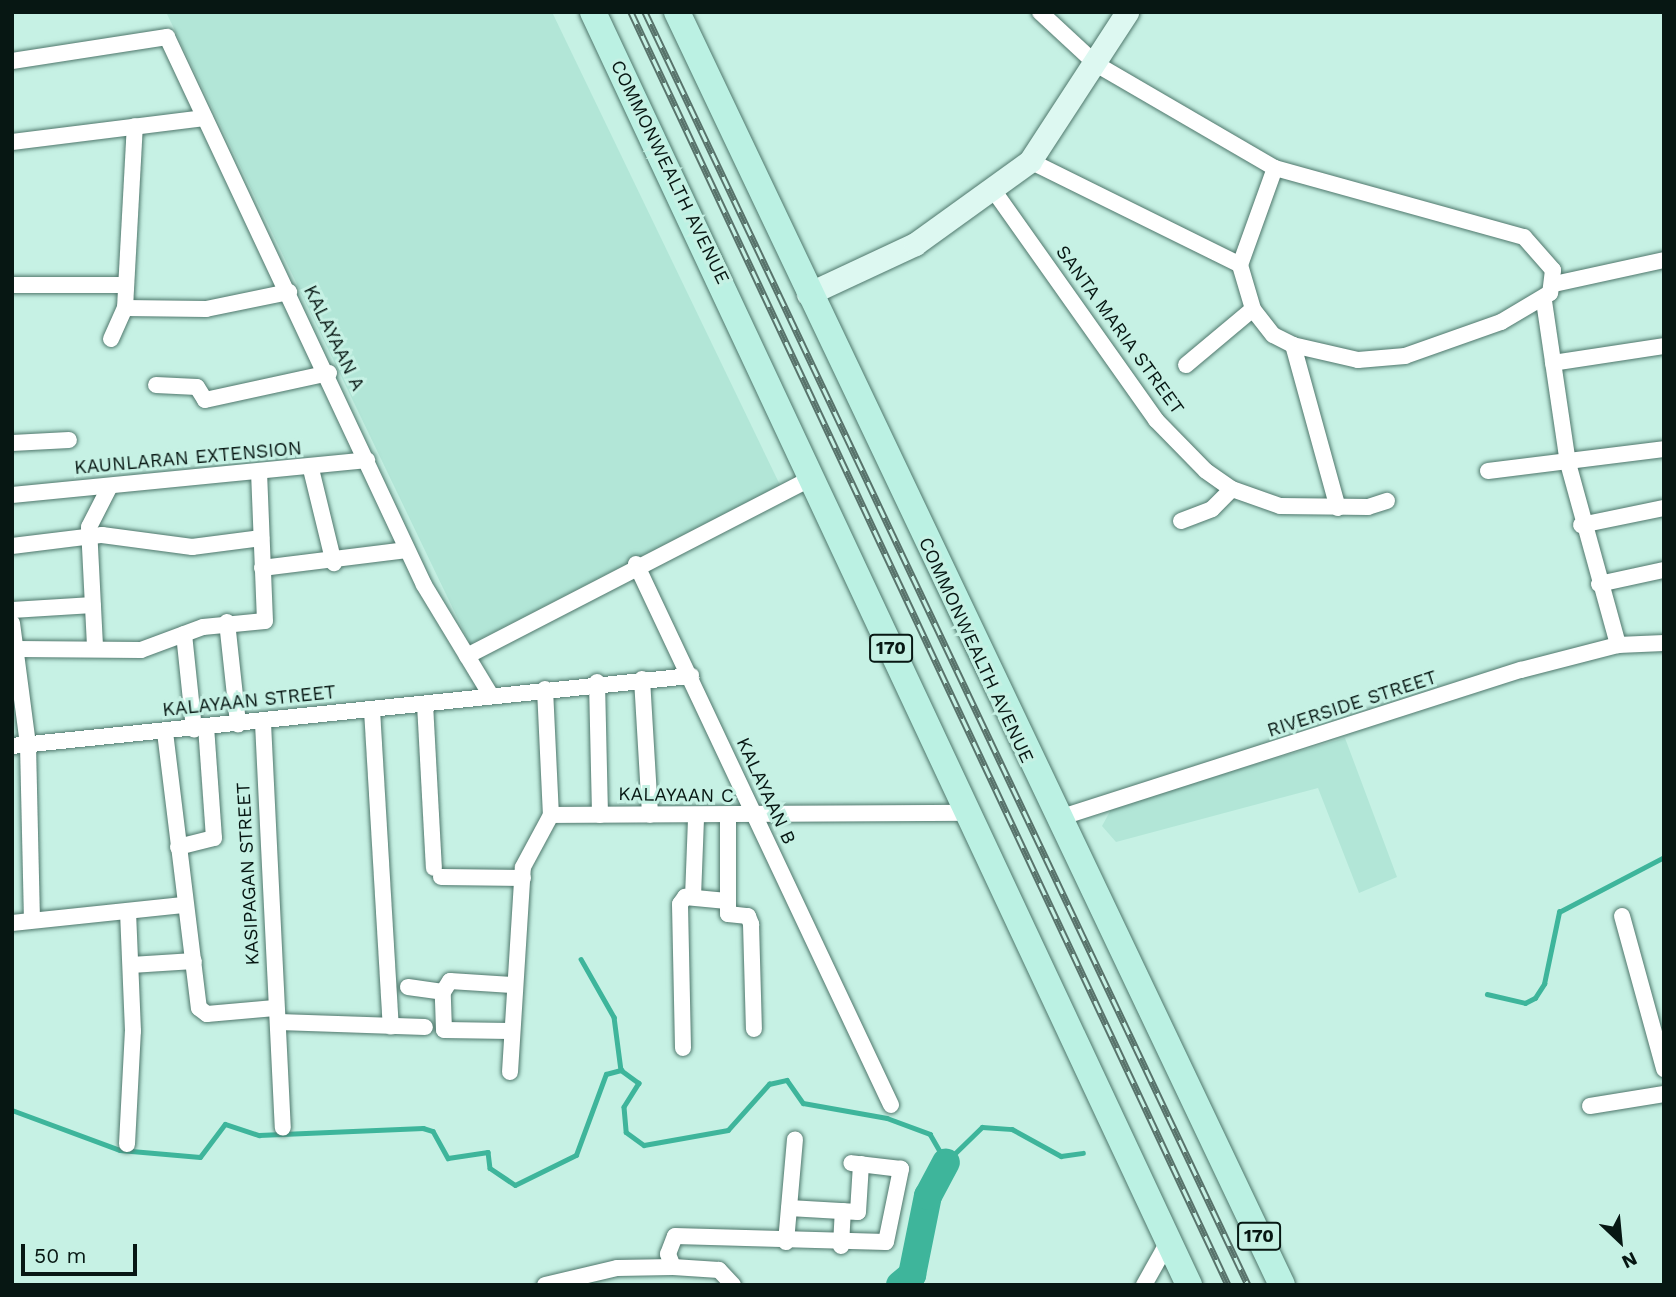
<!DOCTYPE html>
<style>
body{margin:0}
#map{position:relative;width:1676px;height:1297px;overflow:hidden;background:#c6f1e4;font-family:"Work Sans",sans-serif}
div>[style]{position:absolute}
.built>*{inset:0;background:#b2e6d7}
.stream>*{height:4.5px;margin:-2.25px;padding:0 2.25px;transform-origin:2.25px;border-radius:2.25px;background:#3eb59b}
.river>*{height:28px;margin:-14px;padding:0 14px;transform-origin:14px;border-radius:14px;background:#3eb59b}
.roads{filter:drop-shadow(0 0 2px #4f776c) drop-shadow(0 0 2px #4f776c)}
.street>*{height:16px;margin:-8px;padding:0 8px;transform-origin:8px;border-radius:8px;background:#fff}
.secondary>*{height:23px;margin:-11.5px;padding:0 11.5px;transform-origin:11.5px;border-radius:11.5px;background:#ddf8f1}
.primary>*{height:26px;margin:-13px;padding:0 13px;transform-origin:13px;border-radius:13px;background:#bbf1e3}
.rail>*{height:7px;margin-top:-3.5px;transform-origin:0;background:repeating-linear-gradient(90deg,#c6f1e4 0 13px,#58736b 0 26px);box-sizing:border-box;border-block:2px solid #58736b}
span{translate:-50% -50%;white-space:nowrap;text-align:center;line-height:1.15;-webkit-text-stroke:6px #c6f1e4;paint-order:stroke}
.shield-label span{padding:2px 5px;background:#c6f1e4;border:2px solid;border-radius:5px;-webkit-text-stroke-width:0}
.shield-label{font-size:18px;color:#071713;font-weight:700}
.street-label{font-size:19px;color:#071713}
.frame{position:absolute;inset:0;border:14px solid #071713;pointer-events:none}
.north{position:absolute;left:1585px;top:1206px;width:70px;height:70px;-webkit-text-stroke:5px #c6f1e4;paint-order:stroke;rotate:154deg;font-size:19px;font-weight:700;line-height:28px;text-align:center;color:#071713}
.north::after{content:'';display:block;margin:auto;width:24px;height:32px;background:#071713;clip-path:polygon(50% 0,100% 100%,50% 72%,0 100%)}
.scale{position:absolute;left:21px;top:1244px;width:116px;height:32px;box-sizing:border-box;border:4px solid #071713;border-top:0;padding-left:9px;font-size:21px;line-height:24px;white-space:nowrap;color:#071713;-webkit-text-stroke:5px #c6f1e4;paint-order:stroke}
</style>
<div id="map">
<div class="built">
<div style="clip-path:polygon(166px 12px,552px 12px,780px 485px,470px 644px)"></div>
<div style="clip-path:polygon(1345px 738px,1397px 877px,1359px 893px,1318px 788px,1116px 842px,1102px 826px,1113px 806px)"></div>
</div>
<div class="stream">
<div style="left:581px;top:959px;width:67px;rotate:60.4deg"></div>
<div style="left:614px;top:1017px;width:53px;rotate:82.5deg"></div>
<div style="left:1487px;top:994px;width:39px;rotate:13deg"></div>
<div style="left:1525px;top:1003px;width:11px;rotate:-27deg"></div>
<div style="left:1535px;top:998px;width:17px;rotate:-57deg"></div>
<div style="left:1544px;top:984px;width:74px;rotate:-78.2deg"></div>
<div style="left:1559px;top:912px;width:119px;rotate:-27.6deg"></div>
<div style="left:12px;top:1110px;width:115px;rotate:20.3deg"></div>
<div style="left:120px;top:1150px;width:80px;rotate:5deg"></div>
<div style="left:200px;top:1157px;width:41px;rotate:-52.9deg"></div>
<div style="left:225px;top:1124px;width:36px;rotate:18deg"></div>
<div style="left:259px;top:1135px;width:164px;rotate:-2.4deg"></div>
<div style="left:423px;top:1128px;width:10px;rotate:17deg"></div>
<div style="left:433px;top:1131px;width:31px;rotate:61deg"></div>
<div style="left:448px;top:1158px;width:40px;rotate:-8.5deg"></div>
<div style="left:488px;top:1152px;width:16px;rotate:83deg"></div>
<div style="left:490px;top:1168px;width:30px;rotate:34deg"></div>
<div style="left:515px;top:1185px;width:68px;rotate:-26.2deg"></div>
<div style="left:576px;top:1155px;width:86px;rotate:-69.7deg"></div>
<div style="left:606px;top:1074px;width:16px;rotate:-15deg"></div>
<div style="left:621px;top:1070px;width:22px;rotate:36deg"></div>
<div style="left:639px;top:1083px;width:28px;rotate:122deg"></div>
<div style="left:624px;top:1107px;width:25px;rotate:85deg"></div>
<div style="left:626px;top:1132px;width:22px;rotate:36deg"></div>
<div style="left:644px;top:1145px;width:85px;rotate:-10.1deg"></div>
<div style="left:728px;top:1130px;width:62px;rotate:-48.3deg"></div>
<div style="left:769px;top:1084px;width:18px;rotate:-13deg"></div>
<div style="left:787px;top:1080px;width:28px;rotate:55deg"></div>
<div style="left:803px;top:1103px;width:85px;rotate:10.1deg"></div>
<div style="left:887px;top:1118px;width:46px;rotate:20.4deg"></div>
<div style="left:930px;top:1134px;width:32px;rotate:60deg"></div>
<div style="left:946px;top:1162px;width:50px;rotate:-44.2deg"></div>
<div style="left:982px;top:1127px;width:30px;rotate:4deg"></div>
<div style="left:1012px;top:1129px;width:56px;rotate:28.9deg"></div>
<div style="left:1061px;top:1156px;width:22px;rotate:-8deg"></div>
</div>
<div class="river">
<div style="left:900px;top:1285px;width:16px;rotate:-40deg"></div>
<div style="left:912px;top:1275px;width:81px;rotate:-78.6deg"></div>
<div style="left:928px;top:1196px;width:38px;rotate:-62deg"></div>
</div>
<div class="roads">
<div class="street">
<div style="left:1040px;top:12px;width:76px;rotate:42.9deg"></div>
<div style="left:1096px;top:64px;width:207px;rotate:30.2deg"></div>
<div style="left:1275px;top:168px;width:258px;rotate:15.5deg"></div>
<div style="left:1524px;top:237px;width:44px;rotate:48.7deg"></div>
<div style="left:1553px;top:270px;width:23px;rotate:97deg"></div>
<div style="left:1550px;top:293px;width:57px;rotate:149.4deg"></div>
<div style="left:1501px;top:322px;width:102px;rotate:160.5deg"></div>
<div style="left:1405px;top:356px;width:47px;rotate:175.1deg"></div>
<div style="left:1358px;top:360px;width:67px;rotate:-167deg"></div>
<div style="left:1293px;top:345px;width:22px;rotate:-153deg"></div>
<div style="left:1273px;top:335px;width:33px;rotate:-128deg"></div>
<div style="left:1253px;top:309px;width:46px;rotate:-106.5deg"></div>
<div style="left:1240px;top:265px;width:103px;rotate:-70.2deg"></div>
<div style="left:12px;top:61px;width:157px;rotate:-8.8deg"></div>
<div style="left:167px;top:37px;width:605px;rotate:64.87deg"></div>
<div style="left:424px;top:585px;width:127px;rotate:58.8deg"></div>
<div style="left:12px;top:142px;width:194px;rotate:-7.1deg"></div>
<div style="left:1030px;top:161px;width:234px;rotate:26.3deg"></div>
<div style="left:994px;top:191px;width:281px;rotate:54.7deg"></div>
<div style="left:1156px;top:420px;width:71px;rotate:45.6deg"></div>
<div style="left:1206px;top:471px;width:32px;rotate:35deg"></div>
<div style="left:1232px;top:489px;width:51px;rotate:19.5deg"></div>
<div style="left:1280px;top:506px;width:88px;rotate:0.7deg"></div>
<div style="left:1368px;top:507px;width:20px;rotate:-18deg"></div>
<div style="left:1554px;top:284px;width:113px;rotate:-12.3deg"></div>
<div style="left:12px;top:285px;width:114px"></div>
<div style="left:1544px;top:301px;width:164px;rotate:81.6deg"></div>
<div style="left:1568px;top:463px;width:189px;rotate:74.6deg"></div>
<div style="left:125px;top:308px;width:81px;rotate:0.7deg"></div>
<div style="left:206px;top:309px;width:85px;rotate:-11.6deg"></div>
<div style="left:111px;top:339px;width:34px;rotate:-66deg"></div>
<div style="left:125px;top:308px;width:182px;rotate:-86.9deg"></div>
<div style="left:1293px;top:345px;width:169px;rotate:74.6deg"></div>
<div style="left:1553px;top:363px;width:112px;rotate:-8.7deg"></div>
<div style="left:1186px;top:365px;width:87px;rotate:-39.9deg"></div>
<div style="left:156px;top:385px;width:41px;rotate:2.8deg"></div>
<div style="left:197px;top:387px;width:15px;rotate:58deg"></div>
<div style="left:205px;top:400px;width:127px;rotate:-12.3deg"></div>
<div style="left:12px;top:443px;width:57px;rotate:-3deg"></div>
<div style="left:311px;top:469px;width:97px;rotate:76.3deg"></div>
<div style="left:1488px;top:471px;width:177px;rotate:-7.1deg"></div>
<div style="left:12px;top:495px;width:357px;rotate:-5.6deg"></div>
<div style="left:1181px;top:521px;width:33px;rotate:-21deg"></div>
<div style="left:1212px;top:509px;width:28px;rotate:-45deg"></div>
<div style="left:1581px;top:525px;width:85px;rotate:-11.6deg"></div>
<div style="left:12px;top:546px;width:91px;rotate:-7deg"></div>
<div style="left:102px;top:535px;width:91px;rotate:7.6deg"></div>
<div style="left:192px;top:547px;width:70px;rotate:-7.4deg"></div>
<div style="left:636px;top:564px;width:598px;rotate:64.76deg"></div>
<div style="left:262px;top:568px;width:146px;rotate:-7.1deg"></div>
<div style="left:1599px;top:584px;width:66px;rotate:-12.2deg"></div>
<div style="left:12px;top:610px;width:81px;rotate:-3.5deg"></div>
<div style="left:227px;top:622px;width:103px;rotate:83.8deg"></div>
<div style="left:12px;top:623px;width:123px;rotate:82.5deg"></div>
<div style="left:28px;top:745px;width:175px;rotate:88.7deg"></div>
<div style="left:184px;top:634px;width:96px;rotate:84deg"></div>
<div style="left:95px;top:646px;width:119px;rotate:-92.9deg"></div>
<div style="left:89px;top:527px;width:46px;rotate:-62.9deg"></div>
<div style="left:17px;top:649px;width:124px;rotate:0.5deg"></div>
<div style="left:141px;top:650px;width:66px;rotate:-20.4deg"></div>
<div style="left:203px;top:627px;width:62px;rotate:-5.5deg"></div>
<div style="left:265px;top:621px;width:147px;rotate:-92.3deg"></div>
<div style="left:467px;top:656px;width:390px;rotate:-27.3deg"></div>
<div style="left:642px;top:679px;width:136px;rotate:86.6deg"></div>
<div style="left:597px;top:682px;width:133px;rotate:88.7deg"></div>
<div style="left:545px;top:689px;width:126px;rotate:87.3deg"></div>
<div style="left:425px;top:704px;width:164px;rotate:86.9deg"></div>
<div style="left:372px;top:710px;width:317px;rotate:86.6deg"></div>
<div style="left:263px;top:723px;width:405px;rotate:87.2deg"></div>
<div style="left:165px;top:732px;width:278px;rotate:83deg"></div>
<div style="left:199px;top:1008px;width:10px;rotate:37deg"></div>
<div style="left:207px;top:1014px;width:68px;rotate:-5deg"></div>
<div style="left:12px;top:746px;width:683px;rotate:-5.89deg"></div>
<div style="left:551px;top:815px;width:418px;rotate:-0.3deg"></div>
<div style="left:728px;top:818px;width:96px;rotate:90deg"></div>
<div style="left:728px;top:914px;width:20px;rotate:6deg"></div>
<div style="left:748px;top:916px;width:9px;rotate:69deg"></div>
<div style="left:751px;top:924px;width:105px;rotate:88.4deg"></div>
<div style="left:1056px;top:819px;width:488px;rotate:-17.8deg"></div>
<div style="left:1521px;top:670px;width:100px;rotate:-14.5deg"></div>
<div style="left:1618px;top:645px;width:46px;rotate:-2.5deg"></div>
<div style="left:178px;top:847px;width:37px;rotate:-14deg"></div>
<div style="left:214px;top:838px;width:111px;rotate:-94.1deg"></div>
<div style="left:441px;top:877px;width:82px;rotate:0.7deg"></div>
<div style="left:693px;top:897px;width:79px;rotate:-87.8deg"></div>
<div style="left:1622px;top:916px;width:159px;rotate:74.6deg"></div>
<div style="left:12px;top:923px;width:172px;rotate:-6deg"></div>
<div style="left:131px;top:965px;width:63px;rotate:-3.6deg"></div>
<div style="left:408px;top:987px;width:35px;rotate:8deg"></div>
<div style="left:279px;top:1022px;width:146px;rotate:2deg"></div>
<div style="left:510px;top:1031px;width:66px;rotate:-179.1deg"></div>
<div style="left:444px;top:1030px;width:38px;rotate:-92deg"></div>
<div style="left:443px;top:992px;width:13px;rotate:-58deg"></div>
<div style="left:450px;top:981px;width:62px;rotate:3.7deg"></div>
<div style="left:683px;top:1048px;width:144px;rotate:-91.2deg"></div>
<div style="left:680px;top:904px;width:9px;rotate:-54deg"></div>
<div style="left:685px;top:897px;width:42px;rotate:5.4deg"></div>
<div style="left:510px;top:1072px;width:205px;rotate:-86.4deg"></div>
<div style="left:523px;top:867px;width:59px;rotate:-61.7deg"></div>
<div style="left:1590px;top:1106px;width:75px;rotate:-9.2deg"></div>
<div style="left:127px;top:1144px;width:113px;rotate:-87deg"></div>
<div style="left:133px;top:1031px;width:120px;rotate:-92.4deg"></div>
<div style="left:789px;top:1208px;width:69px;rotate:3.3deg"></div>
<div style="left:858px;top:1212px;width:48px;rotate:-86.4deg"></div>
<div style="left:786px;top:1242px;width:103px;rotate:-85deg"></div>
<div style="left:841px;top:1246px;width:35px;rotate:-87deg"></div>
<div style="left:545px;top:1285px;width:74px;rotate:-13.3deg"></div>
<div style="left:617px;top:1268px;width:56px;rotate:-1deg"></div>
<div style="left:733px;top:1285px;width:21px;rotate:-133deg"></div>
<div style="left:719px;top:1270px;width:46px;rotate:-176.3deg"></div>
<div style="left:673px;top:1267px;width:14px;rotate:-111deg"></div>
<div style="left:668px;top:1254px;width:19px;rotate:-69deg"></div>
<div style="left:675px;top:1236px;width:211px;rotate:1.6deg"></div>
<div style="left:886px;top:1242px;width:75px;rotate:-78.4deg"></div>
<div style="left:901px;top:1169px;width:50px;rotate:-173.2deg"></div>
<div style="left:1144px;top:1285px;width:49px;rotate:-60.8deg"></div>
</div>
<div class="secondary">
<div style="left:808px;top:294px;width:118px;rotate:-25deg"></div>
<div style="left:915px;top:244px;width:142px;rotate:-35.8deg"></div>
<div style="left:1030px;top:161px;width:178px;rotate:-56.9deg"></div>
</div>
<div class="primary">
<div style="left:593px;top:12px;width:1406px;rotate:64.91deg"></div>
<div style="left:677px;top:12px;width:1409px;rotate:64.58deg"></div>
</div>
</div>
<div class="rail">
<div style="left:631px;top:12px;width:1406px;rotate:64.87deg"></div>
<div style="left:645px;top:12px;width:1409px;rotate:64.65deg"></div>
</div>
<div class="shield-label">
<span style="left:891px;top:648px">170</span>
<span style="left:1259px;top:1236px">170</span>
</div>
<div class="street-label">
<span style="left:670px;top:172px;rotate:64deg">COMMONWEALTH AVENUE</span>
<span style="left:1120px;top:330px;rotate:54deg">SANTA MARIA STREET</span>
<span style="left:334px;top:338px;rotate:64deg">KALAYAAN A</span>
<span style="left:188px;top:458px;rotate:-5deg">KAUNLARAN EXTENSION</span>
<span style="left:976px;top:650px;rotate:65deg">COMMONWEALTH AVENUE</span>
<span style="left:249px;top:701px;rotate:-6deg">KALAYAAN STREET</span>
<span style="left:1352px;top:704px;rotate:-18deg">RIVERSIDE STREET</span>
<span style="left:766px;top:791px;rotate:65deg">KALAYAAN B</span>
<span style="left:676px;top:795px;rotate:1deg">KALAYAAN C</span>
<span style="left:248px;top:874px;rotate:-93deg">KASIPAGAN STREET</span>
</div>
<div class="frame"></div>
<div class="north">N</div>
<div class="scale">50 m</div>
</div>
